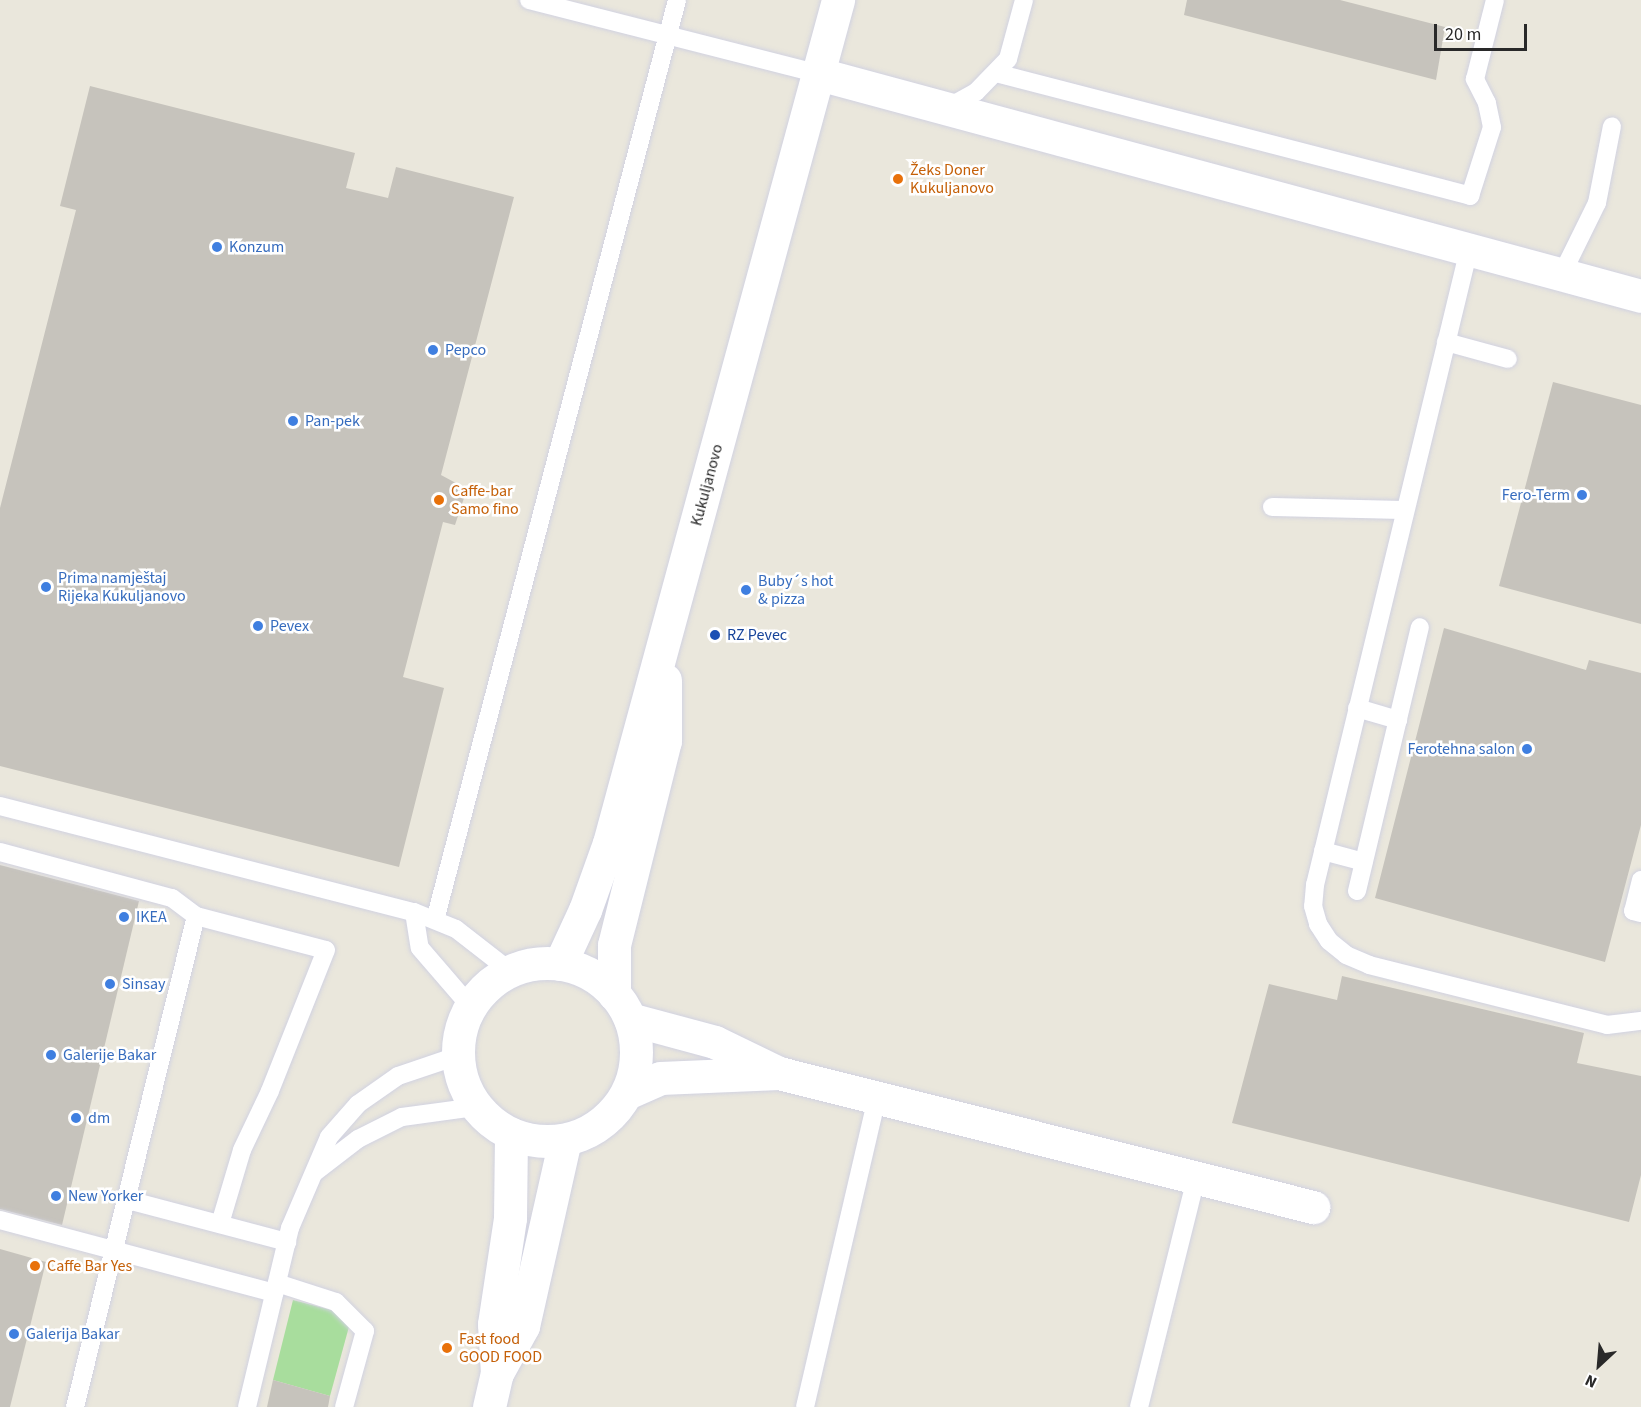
<!DOCTYPE html>
<meta charset="utf-8">
<style>
body{margin:0}
#map{position:relative;width:1641px;height:1407px;overflow:hidden;background:#eae7dc;font-family:"Source Sans 3",sans-serif}
div>[style]{position:absolute}
.green>*{inset:0;background:#a8dd9d}
.building>*{inset:0;background:#c6c3bc}
.roads{filter:drop-shadow(0 0 2px #d1d2e1) drop-shadow(0 0 2px #d1d2e1)}
.service>*{height:18px;margin:-9px;padding:0 9px;transform-origin:9px;border-radius:9px;background:#fff}
.minor>*{height:33px;margin:-16.5px;padding:0 16.5px;transform-origin:16.5px;border-radius:16.5px;background:#fff}
.secondary>*{height:33px;margin:-16.5px;padding:0 16.5px;transform-origin:16.5px;border-radius:16.5px;background:#fff}
.secondary>.ring{margin:-16.5px;padding:0;box-sizing:content-box;background:none;border:33px solid #fff;border-radius:50%}
.dots>*{width:16px;height:16px;translate:-50% -50%;box-sizing:border-box;border:3px solid #fff;border-radius:50%}
span{translate:-50% -50%;white-space:nowrap;text-align:center;line-height:1.15;-webkit-text-stroke:5px #fff;paint-order:stroke}
.food-label{font-size:16px;color:#c56008}
.left{translate:0 -50%;text-align:left}
.shop-label{font-size:16px;color:#366cbe}
.right{translate:-100% -50%;text-align:right}
.street-label{font-size:16px;color:#292929}
.transit-label{font-size:16px;color:#164399}
.north{position:absolute;left:1569px;top:1335px;width:60px;height:60px;-webkit-text-stroke:4px #fff;paint-order:stroke;rotate:206deg;font-size:16px;font-weight:700;line-height:24px;text-align:center;color:#292929}
.north::after{content:'';display:block;margin:auto;width:21px;height:27px;background:#292929;clip-path:polygon(50% 0,100% 100%,50% 72%,0 100%)}
.scale{position:absolute;left:1434px;top:24px;width:93px;height:27px;box-sizing:border-box;border:3px solid #292929;border-top:0;padding-left:8px;font-size:18px;line-height:21px;white-space:nowrap;color:#292929;-webkit-text-stroke:4px #fff;paint-order:stroke}
</style>
<div id="map">
<div class="green">
<div style="clip-path:polygon(293px 1300px,335px 1311px,350px 1323px,330px 1396px,273px 1380px)"></div>
</div>
<div class="building">
<div style="clip-path:polygon(1187px 0,1340px 0,1445px 27px,1436px 80px,1184px 15px)"></div>
<div style="clip-path:polygon(90px 86px,355px 153px,346px 188px,388px 198px,396px 167px,514px 197px,441px 475px,467px 489px,455px 525px,443px 522px,403px 677px,444px 688px,399px 867px,0 766px,0 508px,76px 210px,60px 206px)"></div>
<div style="clip-path:polygon(1553px 382px,1641px 405px,1641px 624px,1499px 586px)"></div>
<div style="clip-path:polygon(1444px 628px,1586px 670px,1589px 660px,1641px 673px,1641px 825px,1605px 962px,1375px 898px)"></div>
<div style="clip-path:polygon(0 865px,139px 901px,62px 1225px,0 1209px)"></div>
<div style="clip-path:polygon(1342px 976px,1584px 1033px,1577px 1063px,1641px 1076px,1641px 1175px,1629px 1222px,1232px 1123px,1269px 984px,1337px 1000px)"></div>
<div style="clip-path:polygon(0 1249px,46px 1262px,10px 1407px,0 1407px)"></div>
<div style="clip-path:polygon(273px 1380px,330px 1396px,328px 1407px,267px 1407px)"></div>
</div>
<div class="roads">
<div class="service">
<div style="left:529px;top:0;width:299px;rotate:14.3deg"></div>
<div style="left:996px;top:73px;width:490px;rotate:14.5deg"></div>
<div style="left:1470px;top:196px;width:72px;rotate:-72.3deg"></div>
<div style="left:1492px;top:127px;width:25px;rotate:-102deg"></div>
<div style="left:1487px;top:103px;width:27px;rotate:-117deg"></div>
<div style="left:1475px;top:79px;width:81px;rotate:-75.8deg"></div>
<div style="left:947px;top:108px;width:33px;rotate:-29deg"></div>
<div style="left:976px;top:92px;width:46px;rotate:-45.9deg"></div>
<div style="left:1008px;top:59px;width:61px;rotate:-74.8deg"></div>
<div style="left:1469px;top:249px;width:654px;rotate:103.61deg"></div>
<div style="left:1315px;top:885px;width:21px;rotate:95deg"></div>
<div style="left:1313px;top:906px;width:19px;rotate:74deg"></div>
<div style="left:1318px;top:924px;width:20px;rotate:57deg"></div>
<div style="left:1329px;top:941px;width:22px;rotate:39deg"></div>
<div style="left:1346px;top:955px;width:25px;rotate:23deg"></div>
<div style="left:1369px;top:965px;width:245px;rotate:14.1deg"></div>
<div style="left:1607px;top:1025px;width:34px;rotate:-7deg"></div>
<div style="left:1562px;top:274px;width:79px;rotate:-63.8deg"></div>
<div style="left:1597px;top:203px;width:78px;rotate:-79deg"></div>
<div style="left:1446px;top:342px;width:64px;rotate:15.3deg"></div>
<div style="left:1272px;top:507px;width:133px;rotate:1.3deg"></div>
<div style="left:1357px;top:708px;width:43px;rotate:16.3deg"></div>
<div style="left:0;top:806px;width:427px;rotate:14.4deg"></div>
<div style="left:414px;top:912px;width:45px;rotate:22deg"></div>
<div style="left:456px;top:929px;width:68px;rotate:37.9deg"></div>
<div style="left:1323px;top:851px;width:42px;rotate:15deg"></div>
<div style="left:0;top:852px;width:178px;rotate:15deg"></div>
<div style="left:172px;top:898px;width:30px;rotate:37deg"></div>
<div style="left:196px;top:916px;width:506px;rotate:103.84deg"></div>
<div style="left:1641px;top:880px;width:32px;rotate:104deg"></div>
<div style="left:1633px;top:911px;width:8px;rotate:14deg"></div>
<div style="left:1357px;top:891px;width:271px;rotate:-76.6deg"></div>
<div style="left:414px;top:912px;width:36px;rotate:81deg"></div>
<div style="left:420px;top:948px;width:77px;rotate:49.2deg"></div>
<div style="left:196px;top:916px;width:134px;rotate:14.7deg"></div>
<div style="left:326px;top:950px;width:152px;rotate:111.7deg"></div>
<div style="left:270px;top:1091px;width:65px;rotate:115.4deg"></div>
<div style="left:242px;top:1150px;width:77px;rotate:106.6deg"></div>
<div style="left:435px;top:920px;width:951px;rotate:-75.26deg"></div>
<div style="left:315px;top:1172px;width:54px;rotate:-37.5deg"></div>
<div style="left:358px;top:1139px;width:49px;rotate:-26.6deg"></div>
<div style="left:402px;top:1117px;width:75px;rotate:-7.7deg"></div>
<div style="left:124px;top:1199px;width:169px;rotate:14.8deg"></div>
<div style="left:0;top:1220px;width:284px;rotate:14.9deg"></div>
<div style="left:277px;top:1283px;width:62px;rotate:17.9deg"></div>
<div style="left:336px;top:1302px;width:41px;rotate:45deg"></div>
<div style="left:365px;top:1331px;width:79px;rotate:105.4deg"></div>
<div style="left:247px;top:1407px;width:184px;rotate:-76.5deg"></div>
<div style="left:290px;top:1228px;width:99px;rotate:-66.8deg"></div>
<div style="left:329px;top:1137px;width:44px;rotate:-48.7deg"></div>
<div style="left:358px;top:1104px;width:49px;rotate:-35deg"></div>
<div style="left:398px;top:1076px;width:62px;rotate:-18.7deg"></div>
<div style="left:805px;top:1407px;width:317px;rotate:-76.9deg"></div>
<div style="left:1139px;top:1407px;width:235px;rotate:-76deg"></div>
</div>
<div class="minor">
<div style="left:819px;top:74px;width:851px;rotate:15.11deg"></div>
<div style="left:779px;top:1073px;width:551px;rotate:14.09deg"></div>
<div style="left:627px;top:1093px;width:36px;rotate:-24deg"></div>
<div style="left:660px;top:1078px;width:119px;rotate:-2.4deg"></div>
<div style="left:779px;top:1073px;width:71px;rotate:-154.2deg"></div>
<div style="left:715px;top:1042px;width:88px;rotate:-164.9deg"></div>
</div>
<div class="secondary">
<div class="ring" style="left:458px;top:963px;width:145px;height:145px"></div>
<div style="left:560px;top:964px;width:60px;rotate:-65.2deg"></div>
<div style="left:585px;top:910px;width:71px;rotate:-70.3deg"></div>
<div style="left:609px;top:843px;width:874px;rotate:-74.8deg"></div>
<div style="left:614px;top:994px;width:49px;rotate:-90deg"></div>
<div style="left:614px;top:945px;width:210px;rotate:-76deg"></div>
<div style="left:665px;top:741px;width:61px;rotate:-90deg"></div>
<div style="left:497px;top:1373px;width:49px;rotate:-93.5deg"></div>
<div style="left:494px;top:1324px;width:107px;rotate:-81.4deg"></div>
<div style="left:510px;top:1218px;width:84px;rotate:-89.3deg"></div>
<div style="left:489px;top:1407px;width:35px;rotate:-77deg"></div>
<div style="left:497px;top:1373px;width:54px;rotate:-61deg"></div>
<div style="left:523px;top:1326px;width:191px;rotate:-77.3deg"></div>
</div>
</div>
<div class="dots">
<div style="left:898px;top:179px;background:#e8710a"></div>
<div style="left:217px;top:247px;background:#3f7fe0"></div>
<div style="left:433px;top:350px;background:#3f7fe0"></div>
<div style="left:293px;top:421px;background:#3f7fe0"></div>
<div style="left:1582px;top:495px;background:#3f7fe0"></div>
<div style="left:439px;top:500px;background:#e8710a"></div>
<div style="left:46px;top:587px;background:#3f7fe0"></div>
<div style="left:746px;top:590px;background:#3f7fe0"></div>
<div style="left:258px;top:626px;background:#3f7fe0"></div>
<div style="left:715px;top:635px;background:#1a4fb4"></div>
<div style="left:1527px;top:749px;background:#3f7fe0"></div>
<div style="left:124px;top:917px;background:#3f7fe0"></div>
<div style="left:110px;top:984px;background:#3f7fe0"></div>
<div style="left:51px;top:1055px;background:#3f7fe0"></div>
<div style="left:76px;top:1118px;background:#3f7fe0"></div>
<div style="left:56px;top:1196px;background:#3f7fe0"></div>
<div style="left:35px;top:1266px;background:#e8710a"></div>
<div style="left:14px;top:1334px;background:#3f7fe0"></div>
<div style="left:447px;top:1348px;background:#e8710a"></div>
</div>
<div class="food-label">
<span class="left" style="left:910px;top:179px">Žeks Doner<br>Kukuljanovo</span>
<span class="left" style="left:451px;top:500px">Caffe-bar<br>Samo fino</span>
<span class="left" style="left:47px;top:1266px">Caffe Bar Yes</span>
<span class="left" style="left:459px;top:1348px">Fast food<br>GOOD FOOD</span>
</div>
<div class="shop-label">
<span class="left" style="left:229px;top:247px">Konzum</span>
<span class="left" style="left:445px;top:350px">Pepco</span>
<span class="left" style="left:305px;top:421px">Pan-pek</span>
<span class="right" style="left:1570px;top:495px">Fero-Term</span>
<span class="left" style="left:58px;top:587px">Prima namještaj<br>Rijeka Kukuljanovo</span>
<span class="left" style="left:758px;top:590px">Buby´s hot<br>&amp; pizza</span>
<span class="left" style="left:270px;top:626px">Pevex</span>
<span class="right" style="left:1515px;top:749px">Ferotehna salon</span>
<span class="left" style="left:136px;top:917px">IKEA</span>
<span class="left" style="left:122px;top:984px">Sinsay</span>
<span class="left" style="left:63px;top:1055px">Galerije Bakar</span>
<span class="left" style="left:88px;top:1118px">dm</span>
<span class="left" style="left:68px;top:1196px">New Yorker</span>
<span class="left" style="left:26px;top:1334px">Galerija Bakar</span>
</div>
<div class="street-label">
<span style="left:707px;top:485px;rotate:-75deg">Kukuljanovo</span>
</div>
<div class="transit-label">
<span class="left" style="left:727px;top:635px">RZ Pevec</span>
</div>
<div class="north">N</div>
<div class="scale">20 m</div>
</div>
